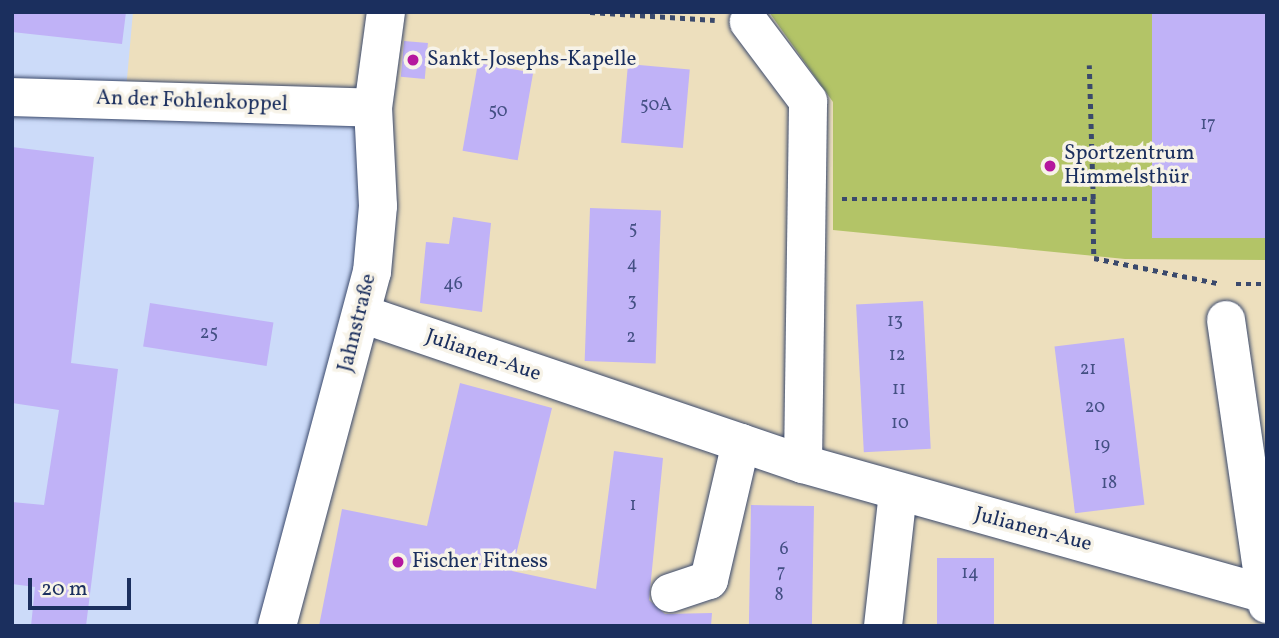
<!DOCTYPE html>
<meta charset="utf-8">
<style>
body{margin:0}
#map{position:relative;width:1279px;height:638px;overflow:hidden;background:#eddfbd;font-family:Vollkorn,serif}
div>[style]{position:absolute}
.built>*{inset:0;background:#ccdbf9}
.green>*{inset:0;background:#b3c467}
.building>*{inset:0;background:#c0b2f7;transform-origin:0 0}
.path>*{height:4.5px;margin-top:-2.25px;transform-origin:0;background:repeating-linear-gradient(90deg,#3a496c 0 5px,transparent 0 10px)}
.roads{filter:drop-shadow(0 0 2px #3a496c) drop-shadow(0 0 2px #3a496c)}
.minor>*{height:38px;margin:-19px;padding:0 19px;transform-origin:19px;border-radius:19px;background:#fff}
.dots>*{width:19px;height:19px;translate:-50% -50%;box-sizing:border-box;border:4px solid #f7f3e8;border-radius:50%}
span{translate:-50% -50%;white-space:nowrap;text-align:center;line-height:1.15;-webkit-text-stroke:7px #f7f3e8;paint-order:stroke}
.number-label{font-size:18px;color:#445084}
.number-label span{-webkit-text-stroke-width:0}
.poi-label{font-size:21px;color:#1b2f5e}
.left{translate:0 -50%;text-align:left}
.street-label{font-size:21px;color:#1b2f5e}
.frame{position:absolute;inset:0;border:14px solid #1b2f5e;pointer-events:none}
.scale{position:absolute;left:28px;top:578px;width:103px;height:32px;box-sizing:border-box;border:4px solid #1b2f5e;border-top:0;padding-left:9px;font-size:21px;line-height:24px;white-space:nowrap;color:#1b2f5e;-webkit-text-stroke:5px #f7f3e8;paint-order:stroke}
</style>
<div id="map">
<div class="built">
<div style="clip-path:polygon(12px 12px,133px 12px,125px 101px,373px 108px,378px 206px,277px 626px,12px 626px)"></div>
</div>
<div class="green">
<div style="clip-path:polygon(769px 12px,1267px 12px,1267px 260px,1125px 259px,833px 230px,833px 102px)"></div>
</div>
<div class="building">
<div style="clip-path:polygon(12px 12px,126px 12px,122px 44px,12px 32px)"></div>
<div style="left:1152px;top:12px;width:115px;height:226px"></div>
<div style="left:404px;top:41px;width:24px;height:36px;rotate:5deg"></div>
<div style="left:478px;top:63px;width:56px;height:89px;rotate:10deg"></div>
<div style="left:628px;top:64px;width:62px;height:79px;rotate:5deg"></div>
<div style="clip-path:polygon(12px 147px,94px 157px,71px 363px,118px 369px,86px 626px,31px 626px,35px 587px,12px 584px,12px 502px,44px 505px,59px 410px,12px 403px)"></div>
<div style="left:590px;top:208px;width:71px;height:153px;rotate:2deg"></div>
<div style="clip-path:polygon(453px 217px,491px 223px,482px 312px,420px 303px,426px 242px,449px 244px)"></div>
<div style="left:923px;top:301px;width:148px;height:67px;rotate:87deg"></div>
<div style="left:150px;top:303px;width:125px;height:44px;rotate:9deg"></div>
<div style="left:1124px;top:338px;width:168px;height:70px;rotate:83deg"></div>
<div style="clip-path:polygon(460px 383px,552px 408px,512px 571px,596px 589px,614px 451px,663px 458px,649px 600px,665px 614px,712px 613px,711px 626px,319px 626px,342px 509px,427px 526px)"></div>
<div style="left:751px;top:505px;width:63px;height:121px;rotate:1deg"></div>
<div style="left:937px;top:558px;width:57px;height:68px"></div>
</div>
<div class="path">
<div style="left:590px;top:12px;width:125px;rotate:3.7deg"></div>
<div style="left:842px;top:199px;width:251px"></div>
<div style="left:1093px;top:199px;width:134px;rotate:-91.7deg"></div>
<div style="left:1093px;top:199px;width:59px;rotate:89deg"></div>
<div style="left:1094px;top:258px;width:126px;rotate:11.5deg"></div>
<div style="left:1236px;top:284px;width:31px"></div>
</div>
<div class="roads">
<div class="minor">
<div style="left:12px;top:97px;width:361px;rotate:1.7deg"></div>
<div style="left:362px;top:314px;width:466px;rotate:18.8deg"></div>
<div style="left:803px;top:464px;width:363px;rotate:-89.2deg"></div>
<div style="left:808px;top:101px;width:99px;rotate:-126.8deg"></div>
<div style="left:1226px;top:320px;width:287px;rotate:81.8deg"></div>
<div style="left:803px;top:464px;width:482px;rotate:15.7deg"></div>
<div style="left:670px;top:593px;width:41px;rotate:-18.4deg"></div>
<div style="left:709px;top:580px;width:141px;rotate:-76.9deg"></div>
<div style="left:277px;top:626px;width:367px;rotate:-75deg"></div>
<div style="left:372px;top:272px;width:66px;rotate:-84.8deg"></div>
<div style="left:378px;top:206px;width:98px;rotate:-92.9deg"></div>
<div style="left:373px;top:108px;width:97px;rotate:-82.3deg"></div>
<div style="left:883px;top:626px;width:134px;rotate:-83.6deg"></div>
</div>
</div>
<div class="dots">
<div style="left:413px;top:60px;background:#b5179e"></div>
<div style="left:1050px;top:166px;background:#b5179e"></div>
<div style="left:398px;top:562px;background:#b5179e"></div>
</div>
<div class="number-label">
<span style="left:656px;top:106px">50A</span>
<span style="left:498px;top:112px">50</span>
<span style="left:1208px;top:125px">17</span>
<span style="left:633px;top:230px">5</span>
<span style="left:632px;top:265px">4</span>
<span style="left:453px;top:285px">46</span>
<span style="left:632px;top:302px">3</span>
<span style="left:895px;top:322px">13</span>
<span style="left:209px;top:334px">25</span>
<span style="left:631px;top:338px">2</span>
<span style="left:897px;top:356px">12</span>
<span style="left:1088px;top:370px">21</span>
<span style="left:899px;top:390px">11</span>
<span style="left:1095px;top:408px">20</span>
<span style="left:900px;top:424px">10</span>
<span style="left:1102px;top:446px">19</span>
<span style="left:1109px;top:484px">18</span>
<span style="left:633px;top:506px">1</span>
<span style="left:784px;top:550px">6</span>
<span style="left:781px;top:573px">7</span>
<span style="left:970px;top:574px">14</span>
<span style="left:779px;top:596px">8</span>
</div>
<div class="poi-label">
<span class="left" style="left:427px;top:60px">Sankt-Josephs-Kapelle</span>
<span class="left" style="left:1064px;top:166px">Sportzentrum<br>Himmelsthür</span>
<span class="left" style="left:412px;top:562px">Fischer Fitness</span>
</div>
<div class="street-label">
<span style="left:192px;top:102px;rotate:2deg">An der Fohlenkoppel</span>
<span style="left:358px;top:323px;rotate:-76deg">Jahnstraße</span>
<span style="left:483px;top:356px;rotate:19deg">Julianen-Aue</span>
<span style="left:1033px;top:530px;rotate:15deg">Julianen-Aue</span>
</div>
<div class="frame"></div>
<div class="scale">20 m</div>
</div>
